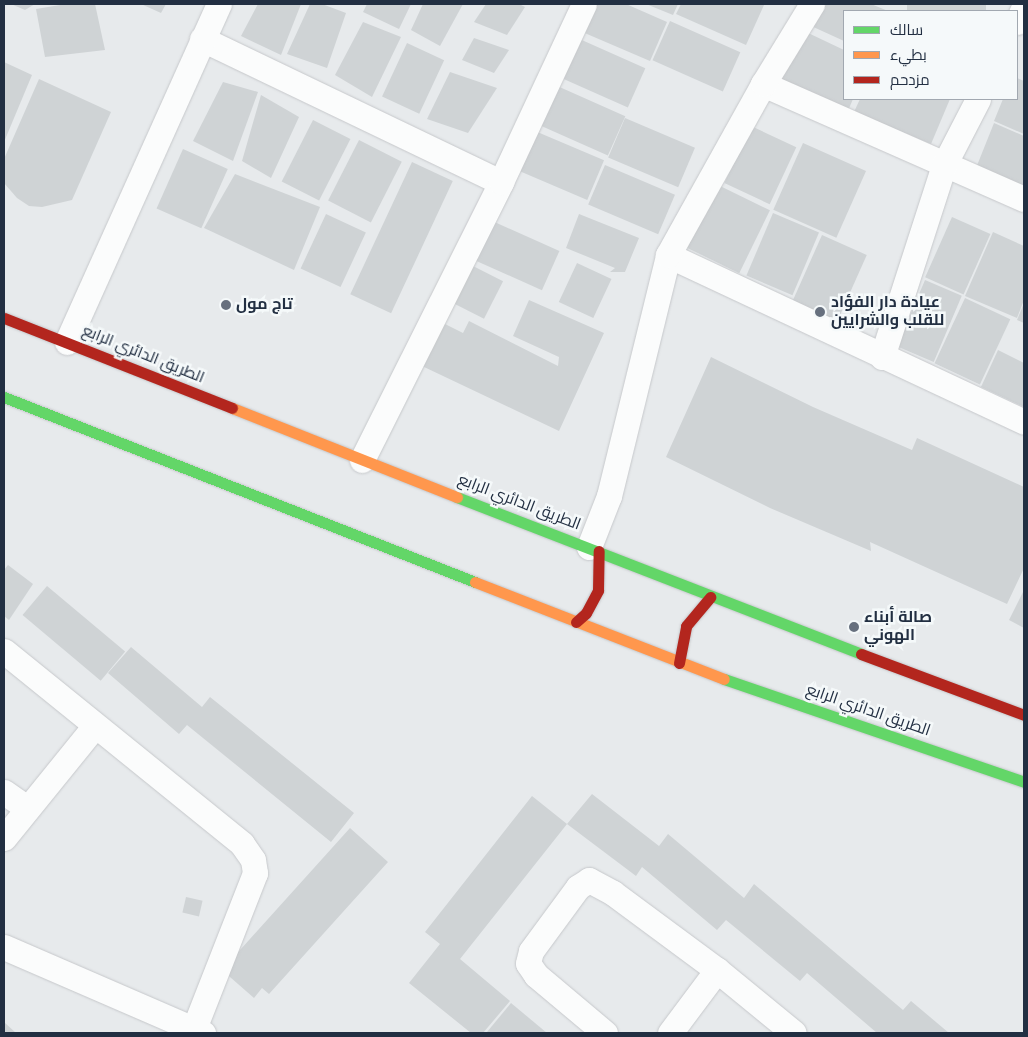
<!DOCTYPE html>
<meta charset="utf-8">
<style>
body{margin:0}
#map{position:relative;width:1028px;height:1037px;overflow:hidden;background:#e7eaec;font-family:Overpass,Cairo,sans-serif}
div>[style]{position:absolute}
.building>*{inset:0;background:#cfd3d5;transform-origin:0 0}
.roads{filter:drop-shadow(0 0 1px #c6c8cb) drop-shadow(0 0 1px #c6c8cb)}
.street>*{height:25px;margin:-12.5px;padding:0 12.5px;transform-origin:12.5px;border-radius:12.5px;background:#fbfcfc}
.fast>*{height:11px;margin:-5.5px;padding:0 5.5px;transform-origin:5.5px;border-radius:5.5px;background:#63d668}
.slow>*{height:11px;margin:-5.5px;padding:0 5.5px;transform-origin:5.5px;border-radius:5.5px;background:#ff974d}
.jam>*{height:11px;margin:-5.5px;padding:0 5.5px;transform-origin:5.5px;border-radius:5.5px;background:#b3261e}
.dots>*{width:14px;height:14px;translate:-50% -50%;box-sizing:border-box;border:2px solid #f5f9fa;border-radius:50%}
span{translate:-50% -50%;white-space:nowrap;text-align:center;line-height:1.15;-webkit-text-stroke:5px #f5f9fa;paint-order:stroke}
.poi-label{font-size:16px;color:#222f42;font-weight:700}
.left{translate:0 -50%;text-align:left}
.street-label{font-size:16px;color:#222f42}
.frame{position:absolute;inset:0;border:5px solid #222f42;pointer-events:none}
.legend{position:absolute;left:843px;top:10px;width:175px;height:90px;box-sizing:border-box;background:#f5f9fa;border:1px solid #a1a8b0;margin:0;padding:6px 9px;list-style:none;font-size:15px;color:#222f42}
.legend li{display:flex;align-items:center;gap:10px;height:25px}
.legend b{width:25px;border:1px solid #a1a8b0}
</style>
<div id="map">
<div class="building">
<div style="clip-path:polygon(11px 4px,35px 4px,25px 10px)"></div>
<div style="clip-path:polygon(66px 4px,95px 4px,105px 50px,45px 57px,36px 9px)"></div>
<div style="clip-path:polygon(141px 4px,166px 4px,161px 13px)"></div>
<div style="clip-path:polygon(258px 4px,301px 4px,281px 55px,241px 36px)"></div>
<div style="clip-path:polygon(310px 4px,322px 4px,346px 13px,327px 68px,287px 54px)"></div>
<div style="clip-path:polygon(367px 4px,411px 4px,399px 29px,363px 12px)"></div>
<div style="clip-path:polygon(423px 4px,463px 4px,440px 46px,411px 30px)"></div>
<div style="clip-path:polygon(486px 4px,519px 4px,525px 7px,507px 35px,474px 22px)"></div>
<div style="clip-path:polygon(592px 4px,626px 4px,667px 22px,650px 61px,580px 31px)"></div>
<div style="clip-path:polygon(646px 4px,678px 4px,673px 15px)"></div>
<div style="clip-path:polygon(681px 4px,760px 4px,764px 5px,746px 45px,676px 14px)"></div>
<div style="clip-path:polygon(819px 4px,871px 4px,888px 11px,844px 11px,844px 41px,809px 25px)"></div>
<div style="left:907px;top:4px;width:79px;height:8px"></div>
<div style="left:670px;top:21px;width:77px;height:43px;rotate:24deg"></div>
<div style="clip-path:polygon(363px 22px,401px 37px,372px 97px,335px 75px)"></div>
<div style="clip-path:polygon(804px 31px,844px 50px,844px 99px,853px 99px,847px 113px,780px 81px)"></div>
<div style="left:575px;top:37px;width:77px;height:43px;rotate:24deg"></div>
<div style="clip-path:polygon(474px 38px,509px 50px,494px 73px,462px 60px)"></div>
<div style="left:407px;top:43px;width:41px;height:59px;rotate:25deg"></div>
<div style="clip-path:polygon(4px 62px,32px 75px,4px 142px)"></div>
<div style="clip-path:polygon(450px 72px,497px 88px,468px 133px,427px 119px)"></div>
<div style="clip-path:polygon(1017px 78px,1024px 81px,1024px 134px,994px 121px,1003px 99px,1017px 99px)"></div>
<div style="clip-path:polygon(39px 79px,111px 112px,72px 200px,42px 207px,29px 206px,17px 198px,4px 183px,4px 159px)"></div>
<div style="clip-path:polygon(223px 82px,258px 92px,233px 161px,193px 141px)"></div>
<div style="left:555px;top:85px;width:77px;height:43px;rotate:24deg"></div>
<div style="clip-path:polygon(261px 95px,299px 117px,271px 178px,242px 161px)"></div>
<div style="clip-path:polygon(860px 99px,950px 99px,931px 144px,854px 112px)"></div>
<div style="left:625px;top:118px;width:76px;height:43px;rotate:23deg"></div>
<div style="left:313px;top:120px;width:42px;height:69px;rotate:27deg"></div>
<div style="clip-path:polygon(994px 123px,1024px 136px,1024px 189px,976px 168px)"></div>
<div style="left:751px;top:126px;width:50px;height:63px;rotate:25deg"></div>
<div style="left:535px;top:131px;width:75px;height:43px;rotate:23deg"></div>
<div style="left:359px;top:140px;width:48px;height:68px;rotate:27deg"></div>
<div style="left:803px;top:143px;width:69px;height:73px;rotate:24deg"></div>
<div style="left:183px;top:149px;width:49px;height:65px;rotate:24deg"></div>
<div style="left:412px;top:162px;width:45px;height:146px;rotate:25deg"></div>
<div style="left:605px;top:165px;width:76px;height:43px;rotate:23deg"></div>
<div style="clip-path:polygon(235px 174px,320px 207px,294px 270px,204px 228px)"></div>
<div style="left:716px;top:184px;width:60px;height:70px;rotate:26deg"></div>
<div style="left:773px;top:213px;width:50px;height:68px;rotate:23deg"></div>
<div style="left:326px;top:214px;width:44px;height:60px;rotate:25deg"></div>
<div style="clip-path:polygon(579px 214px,639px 238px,625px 272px,610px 272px,615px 268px,566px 248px)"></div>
<div style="left:952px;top:217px;width:42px;height:66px;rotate:24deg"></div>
<div style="left:490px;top:220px;width:76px;height:43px;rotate:24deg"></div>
<div style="clip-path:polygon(993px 232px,1024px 246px,1024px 300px,1017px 318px,965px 296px)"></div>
<div style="left:822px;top:235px;width:49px;height:72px;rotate:24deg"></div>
<div style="left:577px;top:263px;width:38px;height:43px;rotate:25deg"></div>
<div style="left:471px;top:265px;width:36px;height:42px;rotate:27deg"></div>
<div style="left:925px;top:280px;width:40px;height:72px;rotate:23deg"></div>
<div style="left:965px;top:298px;width:50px;height:72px;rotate:25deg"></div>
<div style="clip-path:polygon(529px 300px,604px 333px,559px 431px,422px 366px,443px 323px,463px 333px,469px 321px,558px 366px,559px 357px,513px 336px)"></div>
<div style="clip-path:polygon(1024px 303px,1024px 323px,1017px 320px)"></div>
<div style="clip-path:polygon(998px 350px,1024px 363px,1024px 407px,981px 387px)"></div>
<div style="clip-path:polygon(711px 357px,813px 407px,912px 450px,917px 438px,1024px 487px,1024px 568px,1007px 604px,870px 542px,871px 551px,770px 508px,666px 457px)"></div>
<div style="clip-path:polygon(8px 565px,33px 584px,9px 620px,4px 616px,4px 570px)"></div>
<div style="left:47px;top:586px;width:102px;height:38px;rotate:40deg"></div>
<div style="clip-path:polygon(1024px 590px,1024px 628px,1009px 620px)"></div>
<div style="clip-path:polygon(131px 647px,202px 707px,210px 697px,354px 813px,331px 842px,187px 725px,179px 734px,108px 673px)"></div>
<div style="clip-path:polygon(592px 794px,659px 846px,668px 834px,744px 898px,754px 884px,903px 1010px,911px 1001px,949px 1033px,877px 1033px,807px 973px,800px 981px,726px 920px,717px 930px,642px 867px,636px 876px,567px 824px)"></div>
<div style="clip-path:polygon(532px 796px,567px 824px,460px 959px,510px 1001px,483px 1033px,471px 1033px,409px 983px,440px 944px,425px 932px)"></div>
<div style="clip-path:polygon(350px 828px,388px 862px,269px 994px,262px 988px,254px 998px,222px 970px)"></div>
<div style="left:186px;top:897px;width:17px;height:16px;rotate:13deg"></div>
<div style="clip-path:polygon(511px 1003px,547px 1033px,487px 1032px)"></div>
<div style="clip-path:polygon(4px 1022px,16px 1033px,4px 1033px)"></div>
</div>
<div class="roads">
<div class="street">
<div style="left:1017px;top:22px;width:17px;rotate:-65deg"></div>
<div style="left:202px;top:39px;width:331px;rotate:25.6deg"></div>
<div style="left:763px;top:84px;width:285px;rotate:23.8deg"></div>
<div style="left:668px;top:255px;width:393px;rotate:25.1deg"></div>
<div style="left:67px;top:342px;width:371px;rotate:-65.8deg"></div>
<div style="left:882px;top:357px;width:202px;rotate:-72.1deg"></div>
<div style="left:944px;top:165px;width:74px;rotate:-62.7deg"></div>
<div style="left:362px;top:460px;width:311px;rotate:-63.4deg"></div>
<div style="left:501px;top:182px;width:196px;rotate:-65deg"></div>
<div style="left:589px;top:547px;width:55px;rotate:-68.6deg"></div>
<div style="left:609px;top:496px;width:248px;rotate:-76.2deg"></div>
<div style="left:668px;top:255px;width:196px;rotate:-60.9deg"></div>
<div style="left:763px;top:84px;width:94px;rotate:-58.5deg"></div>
<div style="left:4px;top:651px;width:306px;rotate:39deg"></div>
<div style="left:242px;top:844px;width:19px;rotate:55deg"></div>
<div style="left:253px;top:860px;width:13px;rotate:81deg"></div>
<div style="left:255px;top:873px;width:168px;rotate:111.4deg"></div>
<div style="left:4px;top:792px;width:28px;rotate:35deg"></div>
<div style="left:4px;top:838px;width:143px;rotate:-51deg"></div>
<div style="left:4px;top:947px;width:217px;rotate:23.4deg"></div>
<div style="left:605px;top:1033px;width:90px;rotate:-140deg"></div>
<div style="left:536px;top:975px;width:14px;rotate:-124deg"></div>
<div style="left:528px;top:963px;width:12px;rotate:-76deg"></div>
<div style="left:531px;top:951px;width:79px;rotate:-53.7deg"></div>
<div style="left:578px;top:887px;width:13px;rotate:-32deg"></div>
<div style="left:589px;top:880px;width:27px;rotate:28deg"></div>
<div style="left:613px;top:893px;width:129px;rotate:36.5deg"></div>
<div style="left:717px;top:970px;width:99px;rotate:39.3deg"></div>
<div style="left:670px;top:1033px;width:79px;rotate:-53.3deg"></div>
</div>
<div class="fast">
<div style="left:4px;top:397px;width:506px;rotate:21.44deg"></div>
<div style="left:457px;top:497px;width:433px;rotate:21.2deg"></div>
<div style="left:724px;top:679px;width:317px;rotate:18.9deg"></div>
</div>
<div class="slow">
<div style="left:232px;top:408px;width:242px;rotate:21.6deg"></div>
<div style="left:475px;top:582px;width:267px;rotate:21.3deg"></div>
</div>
<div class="jam">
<div style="left:4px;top:318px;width:245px;rotate:21.5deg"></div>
<div style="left:576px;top:622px;width:13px;rotate:-42deg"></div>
<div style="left:586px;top:613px;width:26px;rotate:-62deg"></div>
<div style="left:598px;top:590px;width:39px;rotate:-89deg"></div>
<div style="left:861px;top:654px;width:174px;rotate:20.5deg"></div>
<div style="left:679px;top:663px;width:38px;rotate:-79deg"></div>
<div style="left:686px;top:626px;width:38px;rotate:-50deg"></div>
</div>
</div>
<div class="dots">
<div style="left:226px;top:305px;background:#67707e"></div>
<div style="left:820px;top:312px;background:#67707e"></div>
<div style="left:854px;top:627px;background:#67707e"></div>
</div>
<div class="poi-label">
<span class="left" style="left:831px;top:312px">عيادة دار الفؤاد<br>للقلب والشرايين</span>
<span class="left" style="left:236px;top:305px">تاج مول</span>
<span class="left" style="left:864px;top:627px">صالة أبناء<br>الهوني</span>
</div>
<div class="street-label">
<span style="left:143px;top:355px;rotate:22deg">الطريق الدائري الرابع</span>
<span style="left:519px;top:503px;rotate:21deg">الطريق الدائري الرابع</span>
<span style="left:868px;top:711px;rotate:19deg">الطريق الدائري الرابع</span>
</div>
<div class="frame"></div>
<ul class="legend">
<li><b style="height:6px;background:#63d668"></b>سالك</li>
<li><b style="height:6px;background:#ff974d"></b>بطيء</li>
<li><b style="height:6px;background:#b3261e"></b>مزدحم</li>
</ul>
</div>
